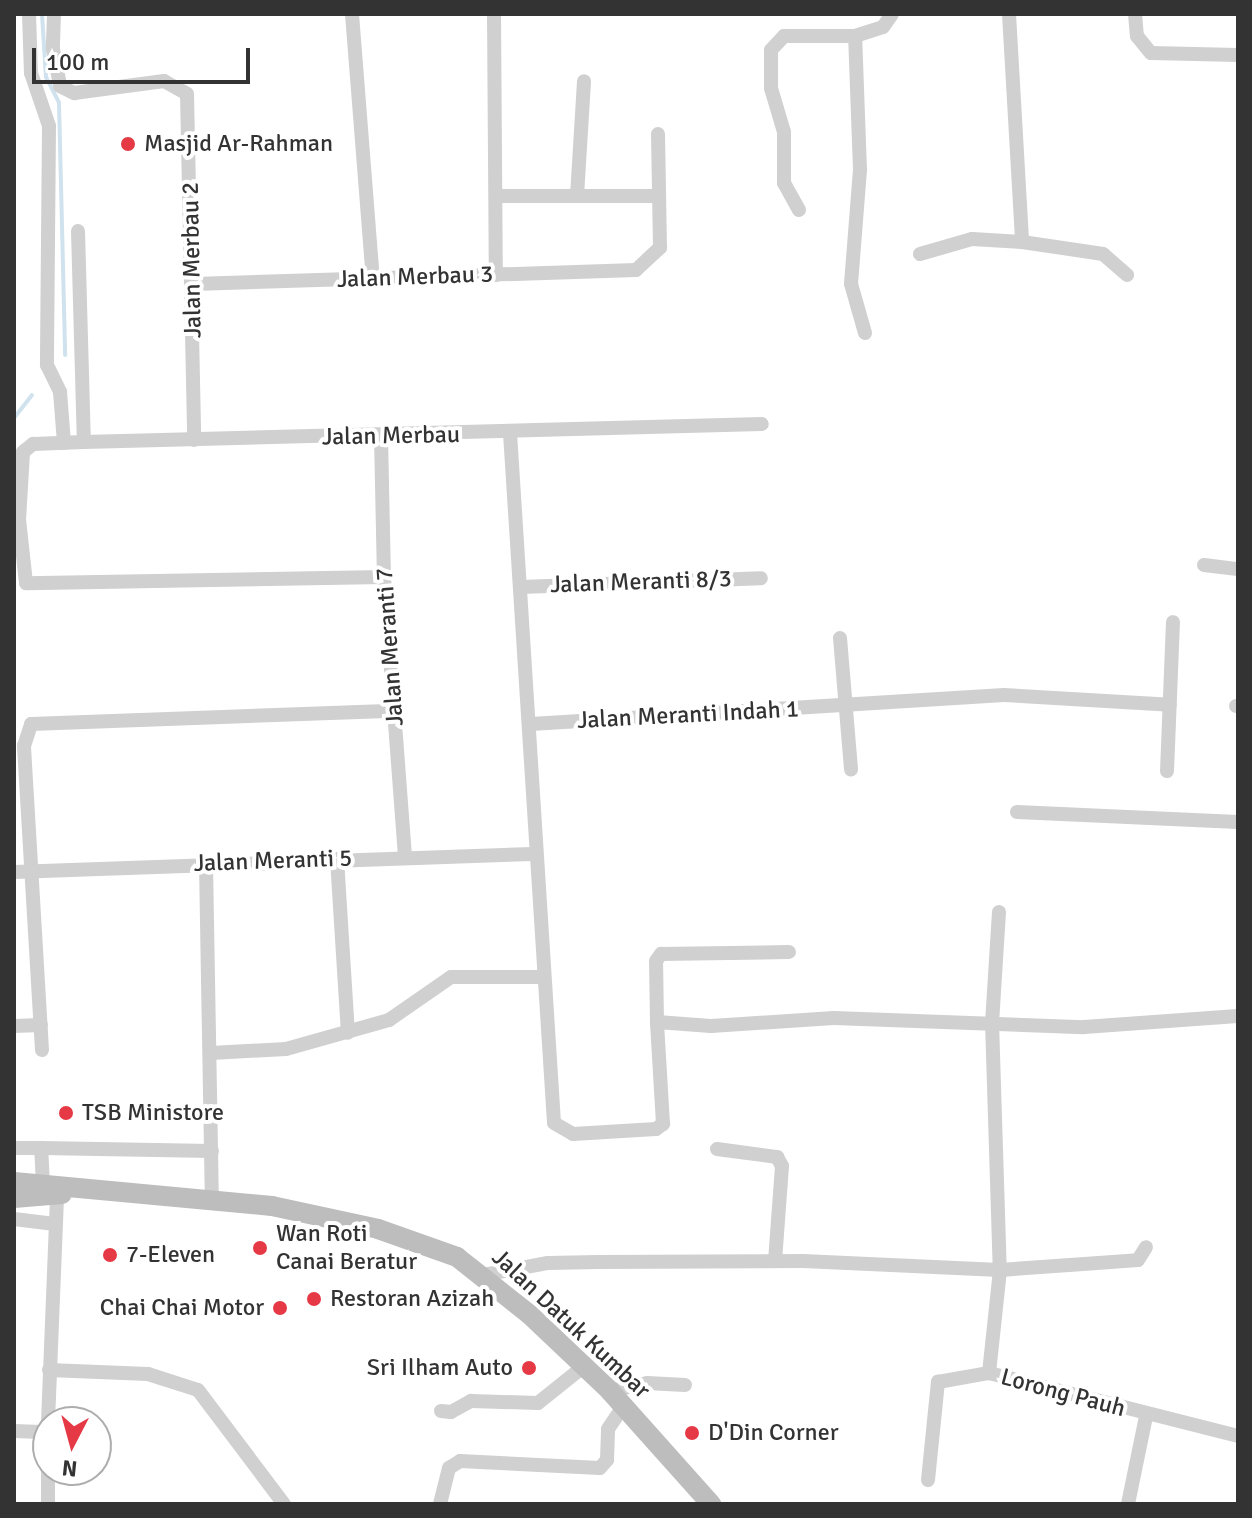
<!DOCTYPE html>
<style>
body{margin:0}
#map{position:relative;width:1252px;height:1518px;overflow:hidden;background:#fff;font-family:Signika,sans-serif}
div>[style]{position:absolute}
.stream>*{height:4px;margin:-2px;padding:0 2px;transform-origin:2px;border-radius:2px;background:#cfe2ee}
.street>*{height:14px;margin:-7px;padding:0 7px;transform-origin:7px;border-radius:7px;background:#d0d0d0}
.secondary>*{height:20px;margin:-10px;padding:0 10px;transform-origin:10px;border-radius:10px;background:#bdbdbd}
.dots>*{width:22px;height:22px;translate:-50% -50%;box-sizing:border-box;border:4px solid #fff;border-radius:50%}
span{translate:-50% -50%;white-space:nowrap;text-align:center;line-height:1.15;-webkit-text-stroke:8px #fff;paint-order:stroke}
.poi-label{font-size:24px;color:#333}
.left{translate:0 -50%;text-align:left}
.right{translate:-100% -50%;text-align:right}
.street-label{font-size:24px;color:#333}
.frame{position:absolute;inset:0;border:16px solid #333;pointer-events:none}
.north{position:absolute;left:32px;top:1406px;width:80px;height:80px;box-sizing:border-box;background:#fff;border:2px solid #adadad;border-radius:50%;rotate:186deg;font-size:22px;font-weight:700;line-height:32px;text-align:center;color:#333}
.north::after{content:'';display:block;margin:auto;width:28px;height:36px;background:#e63946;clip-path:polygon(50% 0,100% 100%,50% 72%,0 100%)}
.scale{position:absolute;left:32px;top:48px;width:218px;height:36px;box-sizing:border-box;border:4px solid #333;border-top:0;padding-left:10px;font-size:24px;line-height:28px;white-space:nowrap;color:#333;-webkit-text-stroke:6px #fff;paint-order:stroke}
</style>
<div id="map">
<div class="stream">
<div style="left:42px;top:14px;width:63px;rotate:86.4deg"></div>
<div style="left:46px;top:77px;width:29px;rotate:63deg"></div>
<div style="left:59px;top:103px;width:252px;rotate:88.6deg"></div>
<div style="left:14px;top:418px;width:29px;rotate:-52deg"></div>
</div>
<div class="street">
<div style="left:29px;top:14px;width:59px;rotate:88.1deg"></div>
<div style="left:31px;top:73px;width:56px;rotate:71.2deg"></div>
<div style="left:49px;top:126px;width:239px;rotate:90.5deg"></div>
<div style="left:47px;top:365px;width:30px;rotate:64deg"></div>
<div style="left:60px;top:392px;width:51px;rotate:85.5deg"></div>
<div style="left:54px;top:14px;width:35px;rotate:92deg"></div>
<div style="left:53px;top:49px;width:38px;rotate:79deg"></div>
<div style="left:60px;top:86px;width:16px;rotate:27deg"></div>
<div style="left:74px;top:93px;width:91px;rotate:-7.6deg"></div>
<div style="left:164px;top:81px;width:26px;rotate:29deg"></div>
<div style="left:187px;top:94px;width:346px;rotate:88.8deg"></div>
<div style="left:352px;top:14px;width:265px;rotate:85.5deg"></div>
<div style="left:494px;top:14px;width:261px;rotate:89.6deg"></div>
<div style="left:1009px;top:14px;width:228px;rotate:86.7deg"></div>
<div style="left:1022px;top:242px;width:82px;rotate:8.4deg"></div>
<div style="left:1103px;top:254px;width:32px;rotate:41deg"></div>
<div style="left:1135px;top:14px;width:22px;rotate:85deg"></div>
<div style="left:1137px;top:36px;width:22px;rotate:51deg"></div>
<div style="left:1151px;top:53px;width:87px;rotate:1.3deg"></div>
<div style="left:496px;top:196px;width:163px"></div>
<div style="left:577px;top:196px;width:115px;rotate:-86.5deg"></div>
<div style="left:799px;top:210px;width:31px;rotate:-119deg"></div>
<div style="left:784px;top:183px;width:51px;rotate:-90deg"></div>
<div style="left:784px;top:132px;width:46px;rotate:-106.5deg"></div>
<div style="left:771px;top:88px;width:38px;rotate:-90deg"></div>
<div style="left:771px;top:50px;width:19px;rotate:-47deg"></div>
<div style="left:784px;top:36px;width:71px"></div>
<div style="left:78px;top:231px;width:211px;rotate:88.4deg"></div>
<div style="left:920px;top:254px;width:54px;rotate:-16.1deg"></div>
<div style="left:972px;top:239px;width:50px;rotate:3.4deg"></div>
<div style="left:194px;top:284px;width:442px;rotate:-1.8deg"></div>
<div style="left:636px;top:270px;width:33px;rotate:-43deg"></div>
<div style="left:660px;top:248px;width:114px;rotate:-91deg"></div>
<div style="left:865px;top:333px;width:51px;rotate:-105.9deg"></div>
<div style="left:851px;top:284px;width:114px;rotate:-85.5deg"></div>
<div style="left:860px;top:170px;width:134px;rotate:-92.1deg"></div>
<div style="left:855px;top:36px;width:29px;rotate:-18deg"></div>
<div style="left:883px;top:27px;width:16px;rotate:-55deg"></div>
<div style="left:510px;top:433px;width:691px;rotate:86.35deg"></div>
<div style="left:554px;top:1123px;width:22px;rotate:30deg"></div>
<div style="left:573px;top:1134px;width:83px;rotate:-3.4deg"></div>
<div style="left:656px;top:1129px;width:9px;rotate:-36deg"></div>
<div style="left:663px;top:1124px;width:102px;rotate:-93.4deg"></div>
<div style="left:657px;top:1022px;width:61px;rotate:-90.9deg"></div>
<div style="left:656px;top:961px;width:9px;rotate:-54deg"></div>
<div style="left:661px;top:954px;width:128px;rotate:-0.9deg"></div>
<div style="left:381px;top:436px;width:141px;rotate:88.8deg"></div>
<div style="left:384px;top:577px;width:281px;rotate:85.7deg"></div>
<div style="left:1204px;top:565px;width:34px;rotate:7deg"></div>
<div style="left:384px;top:577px;width:358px;rotate:179deg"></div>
<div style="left:26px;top:583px;width:63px;rotate:-96.3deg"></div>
<div style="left:19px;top:520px;width:68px;rotate:-86.6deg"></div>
<div style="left:23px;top:452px;width:13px;rotate:-39deg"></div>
<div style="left:33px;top:444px;width:51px;rotate:-2.2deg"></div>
<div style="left:84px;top:442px;width:678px;rotate:-1.52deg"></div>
<div style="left:521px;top:587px;width:240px;rotate:-2.1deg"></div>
<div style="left:840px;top:638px;width:132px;rotate:85.2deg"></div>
<div style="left:1236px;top:706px;width:2px"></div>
<div style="left:531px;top:724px;width:474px;rotate:-3.5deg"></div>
<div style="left:1004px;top:695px;width:166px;rotate:3.4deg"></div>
<div style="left:1167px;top:771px;width:149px;rotate:-87.7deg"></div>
<div style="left:1017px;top:812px;width:221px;rotate:2.6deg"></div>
<div style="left:337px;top:859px;width:174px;rotate:86.4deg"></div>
<div style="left:206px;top:864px;width:333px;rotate:89deg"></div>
<div style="left:14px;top:872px;width:519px;rotate:-1.99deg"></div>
<div style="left:999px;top:912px;width:110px;rotate:93.6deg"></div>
<div style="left:992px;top:1022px;width:248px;rotate:88.2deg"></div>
<div style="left:1000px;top:1270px;width:104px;rotate:96.1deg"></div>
<div style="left:989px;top:1373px;width:257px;rotate:14.2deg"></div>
<div style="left:657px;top:1022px;width:54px;rotate:4.2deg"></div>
<div style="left:711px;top:1026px;width:123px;rotate:-3.7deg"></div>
<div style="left:834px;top:1018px;width:250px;rotate:2.1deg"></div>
<div style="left:1084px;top:1027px;width:154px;rotate:-4.1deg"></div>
<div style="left:14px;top:1026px;width:27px;rotate:-2deg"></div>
<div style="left:42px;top:1050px;width:305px;rotate:-93.4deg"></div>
<div style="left:24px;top:746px;width:23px;rotate:-72deg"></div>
<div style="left:31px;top:724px;width:363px;rotate:-2.1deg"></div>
<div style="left:211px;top:1053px;width:75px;rotate:-3.1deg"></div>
<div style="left:286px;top:1049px;width:107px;rotate:-15.7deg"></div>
<div style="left:389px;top:1020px;width:75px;rotate:-34.7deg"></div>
<div style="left:451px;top:977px;width:91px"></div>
<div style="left:14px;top:1148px;width:27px"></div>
<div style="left:717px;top:1149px;width:61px;rotate:7.6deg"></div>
<div style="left:777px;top:1157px;width:10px;rotate:61deg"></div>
<div style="left:782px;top:1166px;width:95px;rotate:94.2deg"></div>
<div style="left:43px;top:1184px;width:36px;rotate:-93deg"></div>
<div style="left:41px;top:1148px;width:171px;rotate:1deg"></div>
<div style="left:14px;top:1219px;width:41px;rotate:7deg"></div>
<div style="left:483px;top:1275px;width:66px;rotate:-10.5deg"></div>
<div style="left:548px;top:1263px;width:50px;rotate:-1.1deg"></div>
<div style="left:598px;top:1262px;width:205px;rotate:-0.3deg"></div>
<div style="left:803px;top:1261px;width:197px;rotate:2.6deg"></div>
<div style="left:1000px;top:1270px;width:138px;rotate:-4.1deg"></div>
<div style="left:1138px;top:1260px;width:15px;rotate:-58deg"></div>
<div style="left:49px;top:1370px;width:99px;rotate:2.3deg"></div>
<div style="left:148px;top:1374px;width:52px;rotate:17.7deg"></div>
<div style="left:198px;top:1390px;width:143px;rotate:53deg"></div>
<div style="left:610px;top:1391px;width:38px;rotate:-12deg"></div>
<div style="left:647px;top:1383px;width:38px;rotate:3deg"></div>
<div style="left:441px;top:1411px;width:10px;rotate:6deg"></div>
<div style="left:451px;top:1412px;width:23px;rotate:-29deg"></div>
<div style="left:471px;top:1401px;width:67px;rotate:1.7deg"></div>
<div style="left:538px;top:1403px;width:58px;rotate:-38.7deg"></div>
<div style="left:48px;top:1422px;width:227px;rotate:-87.7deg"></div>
<div style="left:14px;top:1431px;width:34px;rotate:2deg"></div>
<div style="left:928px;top:1480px;width:99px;rotate:-84.2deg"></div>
<div style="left:938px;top:1382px;width:52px;rotate:-10deg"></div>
<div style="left:48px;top:1504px;width:34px;rotate:-90deg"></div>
<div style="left:440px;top:1504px;width:37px;rotate:-76deg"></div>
<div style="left:449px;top:1468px;width:13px;rotate:-32deg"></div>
<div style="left:460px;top:1461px;width:140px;rotate:2.9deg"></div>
<div style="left:600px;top:1468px;width:11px;rotate:-49deg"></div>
<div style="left:607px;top:1460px;width:31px;rotate:-88deg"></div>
<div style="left:608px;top:1429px;width:29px;rotate:-56deg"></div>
<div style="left:1128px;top:1504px;width:90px;rotate:-78.4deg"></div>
</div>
<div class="secondary">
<div style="left:14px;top:1182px;width:259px;rotate:5.3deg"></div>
<div style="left:272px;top:1206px;width:108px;rotate:12.2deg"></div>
<div style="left:378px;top:1229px;width:84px;rotate:19.5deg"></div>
<div style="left:457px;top:1257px;width:92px;rotate:38.4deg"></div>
<div style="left:529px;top:1314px;width:112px;rotate:43.5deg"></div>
<div style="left:610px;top:1391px;width:152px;rotate:48.2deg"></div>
<div style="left:14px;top:1198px;width:48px;rotate:-4.8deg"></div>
</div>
<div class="dots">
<div style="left:128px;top:144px;background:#e63946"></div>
<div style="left:66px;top:1113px;background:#e63946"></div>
<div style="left:260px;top:1248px;background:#e63946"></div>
<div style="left:110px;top:1255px;background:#e63946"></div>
<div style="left:314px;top:1299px;background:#e63946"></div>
<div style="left:280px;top:1308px;background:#e63946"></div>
<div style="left:529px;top:1368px;background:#e63946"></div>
<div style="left:692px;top:1433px;background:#e63946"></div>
</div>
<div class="poi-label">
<span class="left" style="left:144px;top:144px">Masjid Ar-Rahman</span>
<span class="left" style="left:82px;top:1113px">TSB Ministore</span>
<span class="left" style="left:276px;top:1248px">Wan Roti<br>Canai Beratur</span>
<span class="left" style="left:126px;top:1255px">7-Eleven</span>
<span class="left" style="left:330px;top:1299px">Restoran Azizah</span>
<span class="right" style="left:264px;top:1308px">Chai Chai Motor</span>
<span class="right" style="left:513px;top:1368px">Sri Ilham Auto</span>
<span class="left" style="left:708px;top:1433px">D'Din Corner</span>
</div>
<div class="street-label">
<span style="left:192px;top:260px;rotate:-91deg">Jalan Merbau 2</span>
<span style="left:415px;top:277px;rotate:-2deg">Jalan Merbau 3</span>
<span style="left:391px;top:436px;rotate:-1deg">Jalan Merbau</span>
<span style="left:641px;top:582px;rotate:-2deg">Jalan Meranti 8/3</span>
<span style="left:390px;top:647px;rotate:-94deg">Jalan Meranti 7</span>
<span style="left:688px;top:715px;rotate:-3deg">Jalan Meranti Indah 1</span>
<span style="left:273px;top:861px;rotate:-2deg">Jalan Meranti 5</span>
<span style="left:571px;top:1324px;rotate:43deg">Jalan Datuk Kumbar</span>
<span style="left:1063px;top:1393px;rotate:15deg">Lorong Pauh</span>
</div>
<div class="frame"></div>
<div class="north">N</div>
<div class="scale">100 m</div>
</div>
